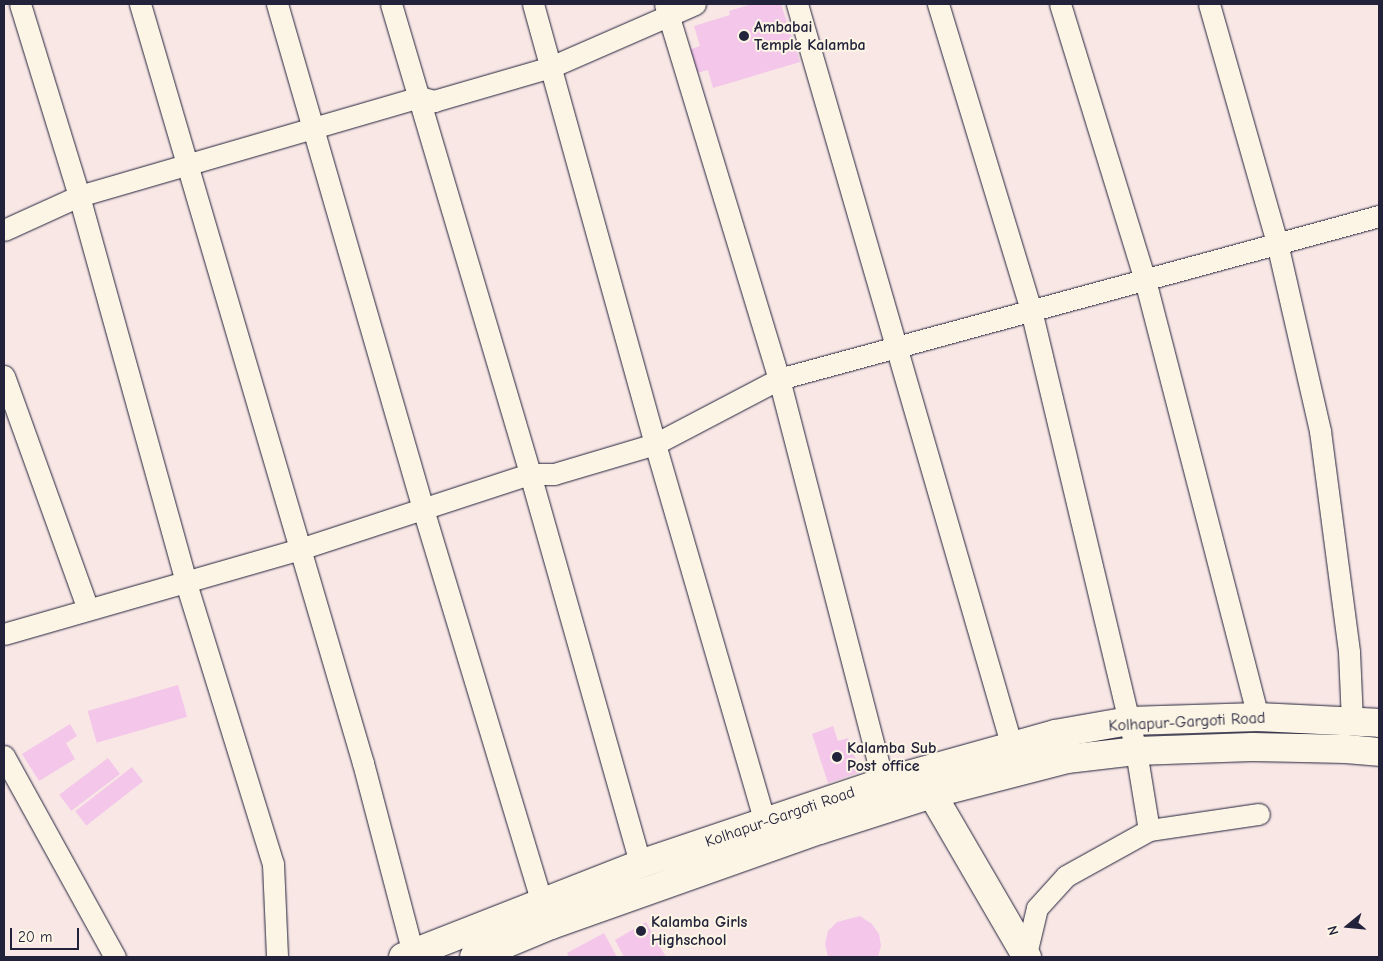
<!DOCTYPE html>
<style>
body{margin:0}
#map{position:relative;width:1383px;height:961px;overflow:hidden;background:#f9e7e6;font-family:"Comic Neue",sans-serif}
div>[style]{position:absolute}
.building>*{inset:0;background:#f3c6ea;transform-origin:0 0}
.roads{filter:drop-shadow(0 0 1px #22223b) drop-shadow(0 0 1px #22223b)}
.minor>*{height:21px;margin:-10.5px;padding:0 10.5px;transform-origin:10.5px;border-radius:10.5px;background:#fcf5e5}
.tertiary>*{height:28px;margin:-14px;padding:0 14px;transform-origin:14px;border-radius:14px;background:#fcf5e5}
.primary>*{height:28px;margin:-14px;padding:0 14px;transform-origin:14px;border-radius:14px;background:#fcf5e5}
.dots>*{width:14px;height:14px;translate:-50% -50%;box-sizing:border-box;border:2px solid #fcf5e5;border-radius:50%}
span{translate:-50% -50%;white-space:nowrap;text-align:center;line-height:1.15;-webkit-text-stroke:4px #fcf5e5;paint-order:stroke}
.poi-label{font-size:16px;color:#22223b;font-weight:700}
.left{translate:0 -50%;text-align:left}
.street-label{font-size:16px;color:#22223b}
.frame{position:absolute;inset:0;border:5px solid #22223b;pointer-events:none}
.north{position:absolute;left:1323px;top:901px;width:50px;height:50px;-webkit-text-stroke:4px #fcf5e5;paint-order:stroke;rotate:253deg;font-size:14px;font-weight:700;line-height:20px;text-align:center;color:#22223b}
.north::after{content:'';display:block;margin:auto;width:18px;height:22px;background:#22223b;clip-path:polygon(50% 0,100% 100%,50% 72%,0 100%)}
.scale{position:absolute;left:10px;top:928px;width:69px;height:22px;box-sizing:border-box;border:2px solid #22223b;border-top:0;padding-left:6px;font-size:15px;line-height:18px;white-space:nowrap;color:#22223b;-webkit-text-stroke:4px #fcf5e5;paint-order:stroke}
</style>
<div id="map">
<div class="building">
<div style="clip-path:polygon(752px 4px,781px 4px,800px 62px,713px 88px,708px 70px,693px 74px,686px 51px,700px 46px,694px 26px,730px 15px,729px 11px)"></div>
<div style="left:178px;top:685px;width:33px;height:94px;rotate:74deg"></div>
<div style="clip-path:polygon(70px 724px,77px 736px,66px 743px,75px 759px,39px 781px,22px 754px)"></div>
<div style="clip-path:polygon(833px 726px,838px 741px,848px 738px,860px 772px,828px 783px,812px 734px)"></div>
<div style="left:108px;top:758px;width:20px;height:61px;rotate:53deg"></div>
<div style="left:132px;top:767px;width:18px;height:72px;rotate:52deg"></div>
<div style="clip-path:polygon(860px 916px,872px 924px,879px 934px,881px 946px,878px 957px,828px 957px,825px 944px,828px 931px,837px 922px)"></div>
<div style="clip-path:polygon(646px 922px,666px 957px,624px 957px,615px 940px)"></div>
<div style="clip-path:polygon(604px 933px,617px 957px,569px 957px,567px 953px)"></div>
</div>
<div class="roads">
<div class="minor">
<div style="left:20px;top:4px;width:201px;rotate:72.9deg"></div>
<div style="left:79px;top:196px;width:402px;rotate:74.5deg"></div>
<div style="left:186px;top:583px;width:294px;rotate:72.8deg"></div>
<div style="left:273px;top:864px;width:93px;rotate:87.5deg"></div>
<div style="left:140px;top:4px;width:791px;rotate:73.63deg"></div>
<div style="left:363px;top:763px;width:197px;rotate:75.3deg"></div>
<div style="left:277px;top:4px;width:526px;rotate:73.87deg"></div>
<div style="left:423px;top:509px;width:411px;rotate:73.2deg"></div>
<div style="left:391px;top:4px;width:490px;rotate:73.5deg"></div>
<div style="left:530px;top:474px;width:405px;rotate:74.2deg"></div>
<div style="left:533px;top:4px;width:457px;rotate:74.5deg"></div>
<div style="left:655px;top:444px;width:394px;rotate:73.8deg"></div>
<div style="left:665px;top:4px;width:392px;rotate:73.1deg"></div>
<div style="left:779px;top:379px;width:416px;rotate:75.5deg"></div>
<div style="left:797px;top:4px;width:773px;rotate:73.86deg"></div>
<div style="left:938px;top:4px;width:320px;rotate:73.1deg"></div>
<div style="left:1031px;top:310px;width:453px;rotate:76.6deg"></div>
<div style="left:1136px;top:751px;width:80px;rotate:80.7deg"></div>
<div style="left:1060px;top:4px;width:289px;rotate:72.9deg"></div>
<div style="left:1145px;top:280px;width:451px;rotate:75.5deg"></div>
<div style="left:1209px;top:4px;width:248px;rotate:74.1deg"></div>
<div style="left:1277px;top:243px;width:193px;rotate:77.1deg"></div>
<div style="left:1320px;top:431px;width:223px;rotate:82.5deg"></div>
<div style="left:1349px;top:652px;width:69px;rotate:87.5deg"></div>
<div style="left:4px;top:230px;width:82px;rotate:-24.4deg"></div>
<div style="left:79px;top:196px;width:354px;rotate:-16.2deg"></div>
<div style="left:419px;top:97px;width:16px;rotate:15deg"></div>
<div style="left:434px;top:101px;width:122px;rotate:-16.2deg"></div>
<div style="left:551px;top:67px;width:157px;rotate:-23.6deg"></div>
<div style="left:4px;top:376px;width:248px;rotate:70.2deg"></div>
<div style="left:4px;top:634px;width:308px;rotate:-16deg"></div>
<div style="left:300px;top:549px;width:242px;rotate:-18.1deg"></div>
<div style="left:530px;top:474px;width:24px"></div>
<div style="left:554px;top:474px;width:105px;rotate:-16.5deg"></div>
<div style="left:655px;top:444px;width:140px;rotate:-27.7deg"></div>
<div style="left:779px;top:379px;width:622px;rotate:-15.2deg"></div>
<div style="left:4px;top:756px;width:230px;rotate:61.1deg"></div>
<div style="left:1026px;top:954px;width:47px;rotate:-76.6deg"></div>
<div style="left:1037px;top:908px;width:43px;rotate:-47.8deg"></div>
<div style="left:1066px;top:876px;width:95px;rotate:-29deg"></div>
<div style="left:1149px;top:830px;width:111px;rotate:-8.3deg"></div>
</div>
<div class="tertiary">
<div style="left:932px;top:794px;width:189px;rotate:59.8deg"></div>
</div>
<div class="primary">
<div style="left:403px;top:957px;width:255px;rotate:-21.4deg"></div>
<div style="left:640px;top:864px;width:256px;rotate:-18.6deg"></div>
<div style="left:883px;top:782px;width:179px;rotate:-15.6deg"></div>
<div style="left:1055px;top:734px;width:75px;rotate:-10deg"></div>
<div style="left:1129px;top:721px;width:129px;rotate:-1.8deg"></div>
<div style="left:1258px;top:717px;width:121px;rotate:2.8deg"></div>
<div style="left:474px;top:957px;width:83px;rotate:-22.6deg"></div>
<div style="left:551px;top:925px;width:285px;rotate:-19.5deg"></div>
<div style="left:820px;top:830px;width:118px;rotate:-17.8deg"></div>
<div style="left:932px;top:794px;width:139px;rotate:-14.5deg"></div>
<div style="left:1067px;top:759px;width:69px;rotate:-6.6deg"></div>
<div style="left:1136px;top:751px;width:116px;rotate:-2deg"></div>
<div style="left:1252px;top:747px;width:94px;rotate:1.2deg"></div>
<div style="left:1346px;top:749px;width:33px;rotate:5deg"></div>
</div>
</div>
<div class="dots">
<div style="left:744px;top:36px;background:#22223b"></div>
<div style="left:837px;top:757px;background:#22223b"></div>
<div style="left:641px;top:931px;background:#22223b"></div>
</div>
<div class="poi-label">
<span class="left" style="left:754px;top:36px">Ambabai<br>Temple Kalamba</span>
<span class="left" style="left:847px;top:757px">Kalamba Sub<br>Post office</span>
<span class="left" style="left:651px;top:931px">Kalamba Girls<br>Highschool</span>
</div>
<div class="street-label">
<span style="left:1187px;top:722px;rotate:-3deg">Kolhapur-Gargoti Road</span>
<span style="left:780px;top:817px;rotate:-19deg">Kolhapur-Gargoti Road</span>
</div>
<div class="frame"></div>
<div class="north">N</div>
<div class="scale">20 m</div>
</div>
